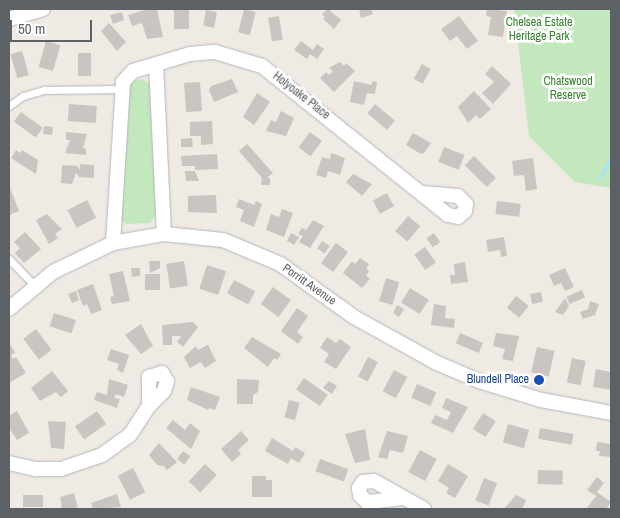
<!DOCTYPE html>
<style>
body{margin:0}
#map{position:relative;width:620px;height:518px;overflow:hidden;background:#efeae3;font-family:"Archivo Narrow",sans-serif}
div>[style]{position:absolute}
.green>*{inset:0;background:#c4e8bd}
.stream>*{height:3px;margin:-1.5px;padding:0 1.5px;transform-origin:1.5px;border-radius:1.5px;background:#a3e5ff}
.building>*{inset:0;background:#cac5c0;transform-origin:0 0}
.roads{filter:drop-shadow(0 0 1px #b4b7bb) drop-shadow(0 0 1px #b4b7bb)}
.service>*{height:7px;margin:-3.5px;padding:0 3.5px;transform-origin:3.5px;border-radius:3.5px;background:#fff}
.minor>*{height:14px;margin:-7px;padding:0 7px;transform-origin:7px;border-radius:7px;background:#fff}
.dots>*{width:14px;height:14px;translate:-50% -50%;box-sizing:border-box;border:2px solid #fff;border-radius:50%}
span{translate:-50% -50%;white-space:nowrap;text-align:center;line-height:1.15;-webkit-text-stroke:5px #fff;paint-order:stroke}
.park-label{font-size:12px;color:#37822e}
.street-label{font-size:12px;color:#5b6165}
.transit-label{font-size:12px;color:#164399}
.right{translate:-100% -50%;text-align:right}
.frame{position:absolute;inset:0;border:10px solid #5b6165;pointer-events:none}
.scale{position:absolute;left:10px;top:20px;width:82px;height:22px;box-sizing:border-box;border:2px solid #5b6165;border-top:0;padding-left:6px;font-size:15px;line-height:18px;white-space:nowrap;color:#5b6165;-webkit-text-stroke:4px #fff;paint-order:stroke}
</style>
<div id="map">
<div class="green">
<div style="clip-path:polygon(514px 9px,611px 9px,611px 188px,575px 182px,529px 136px)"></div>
<div style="clip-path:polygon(142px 79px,153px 86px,157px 214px,150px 223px,126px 224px,120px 219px,126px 92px,132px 81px)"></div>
</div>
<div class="stream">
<div style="left:600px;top:177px;width:23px;rotate:-61deg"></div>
</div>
<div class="building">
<div style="clip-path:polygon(148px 9px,157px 9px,163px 37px,147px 39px,142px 23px,132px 26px,128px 15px)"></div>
<div style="left:174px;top:9px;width:15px;height:20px"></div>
<div style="left:244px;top:9px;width:12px;height:24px;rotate:14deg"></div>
<div style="clip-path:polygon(328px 9px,341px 20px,334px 29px,323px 19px,325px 17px,322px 14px)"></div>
<div style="clip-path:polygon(359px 9px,371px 9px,373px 14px,361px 18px)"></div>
<div style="clip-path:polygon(487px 9px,507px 11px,503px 37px,488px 35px,491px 17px,486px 16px)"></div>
<div style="left:206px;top:10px;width:11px;height:16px;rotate:10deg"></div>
<div style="clip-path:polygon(122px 12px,124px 20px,113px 24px,110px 15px)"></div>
<div style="left:279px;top:16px;width:24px;height:11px;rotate:81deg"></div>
<div style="clip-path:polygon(459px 16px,478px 41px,467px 49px,457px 36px,450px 41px,441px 29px)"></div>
<div style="clip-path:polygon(109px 23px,126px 42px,117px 51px,101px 31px)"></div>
<div style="left:46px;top:41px;width:15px;height:27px;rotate:16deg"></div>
<div style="clip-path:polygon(301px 41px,313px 50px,317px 44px,324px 49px,317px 59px,310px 54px,307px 59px,294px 50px)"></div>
<div style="left:22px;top:51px;width:25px;height:12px;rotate:74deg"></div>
<div style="left:78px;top:53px;width:13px;height:23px"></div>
<div style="clip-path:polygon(340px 62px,344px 66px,346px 63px,355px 71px,334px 92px,320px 78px,326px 72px,329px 75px,333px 71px,329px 68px)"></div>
<div style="left:422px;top:64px;width:10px;height:17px;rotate:29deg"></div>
<div style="clip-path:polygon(492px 66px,511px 84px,493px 104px,482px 93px,494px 82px,485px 74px)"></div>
<div style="clip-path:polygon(232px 79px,238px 92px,214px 102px,209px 90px,211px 86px)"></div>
<div style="clip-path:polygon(354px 81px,372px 85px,372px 81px,377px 82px,375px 94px,367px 93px,364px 105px,350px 102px)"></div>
<div style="left:200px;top:82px;width:29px;height:16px;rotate:86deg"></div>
<div style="clip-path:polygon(474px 91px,491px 109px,480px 119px,476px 115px,468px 123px,458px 107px)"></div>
<div style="clip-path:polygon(257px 93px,270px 102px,254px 125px,243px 117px)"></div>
<div style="left:69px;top:104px;width:28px;height:17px;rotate:4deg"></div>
<div style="left:375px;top:104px;width:26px;height:12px;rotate:40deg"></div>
<div style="clip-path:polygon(281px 111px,294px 118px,286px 136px,266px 131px,271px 120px,276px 122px)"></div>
<div style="left:21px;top:112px;width:27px;height:12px;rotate:36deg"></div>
<div style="clip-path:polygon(212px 121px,213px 144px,201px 145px,201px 136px,190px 136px,190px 122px)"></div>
<div style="left:44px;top:126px;width:9px;height:8px;rotate:6deg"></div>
<div style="clip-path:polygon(66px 132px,87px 134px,83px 148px,86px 149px,86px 155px,65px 153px,70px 140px,66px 140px)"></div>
<div style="left:310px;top:132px;width:15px;height:19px;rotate:37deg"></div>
<div style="clip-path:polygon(413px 133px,431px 143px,424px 153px,421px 154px,406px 145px)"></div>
<div style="clip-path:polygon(192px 138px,193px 147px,181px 147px,181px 139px)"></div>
<div style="clip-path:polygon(247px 144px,273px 173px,267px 178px,270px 178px,270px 185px,261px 185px,262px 178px,239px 151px)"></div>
<div style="left:444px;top:147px;width:22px;height:16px;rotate:21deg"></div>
<div style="clip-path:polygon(16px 150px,20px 153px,22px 150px,38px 160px,36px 174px,11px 158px)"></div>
<div style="clip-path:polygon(331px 153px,345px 158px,340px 175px,328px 171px,326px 178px,316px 175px,322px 157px,330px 159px)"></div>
<div style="clip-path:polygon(217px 154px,218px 169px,195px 170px,195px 166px,182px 166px,181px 156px)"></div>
<div style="left:474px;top:156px;width:31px;height:13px;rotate:45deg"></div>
<div style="clip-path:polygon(533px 158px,537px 189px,526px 191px,524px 175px,514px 176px,512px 161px)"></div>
<div style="clip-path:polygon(80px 164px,94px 165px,94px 178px,79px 177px,76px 173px,72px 184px,61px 183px,62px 165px,77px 166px,80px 170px)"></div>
<div style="clip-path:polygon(185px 171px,195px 171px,199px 181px,186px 181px)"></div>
<div style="clip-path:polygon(353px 174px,372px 184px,362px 196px,346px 182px)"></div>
<div style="clip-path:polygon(9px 185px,19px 211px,9px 215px)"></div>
<div style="left:387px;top:193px;width:15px;height:16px;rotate:62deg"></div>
<div style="clip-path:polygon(216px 195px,217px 213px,188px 212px,188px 196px)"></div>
<div style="clip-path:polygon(239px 199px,254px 205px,256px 201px,262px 204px,254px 227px,240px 221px,244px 210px,236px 207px)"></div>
<div style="left:87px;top:200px;width:20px;height:22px;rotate:63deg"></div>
<div style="left:497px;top:201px;width:24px;height:13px;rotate:7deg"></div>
<div style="clip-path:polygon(282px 209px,293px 213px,284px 237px,266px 230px,271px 214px,279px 217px)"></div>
<div style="clip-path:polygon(47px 214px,62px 229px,55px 234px,58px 238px,49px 244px,36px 220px)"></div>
<div style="left:408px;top:216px;width:16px;height:20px;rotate:40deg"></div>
<div style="clip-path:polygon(313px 220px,324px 226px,310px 248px,299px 242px,303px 236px,298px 234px,302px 228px,306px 230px)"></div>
<div style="clip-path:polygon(25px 232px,41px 249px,24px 263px,15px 253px,20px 248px,14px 242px)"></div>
<div style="clip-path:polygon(291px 233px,299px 237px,294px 245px,287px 241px)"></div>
<div style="left:434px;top:233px;width:11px;height:9px;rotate:56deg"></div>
<div style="clip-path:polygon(504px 237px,507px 256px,501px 257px,500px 250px,488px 252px,486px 240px)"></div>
<div style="left:322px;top:241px;width:9px;height:9px;rotate:32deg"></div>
<div style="left:336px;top:243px;width:15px;height:25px;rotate:37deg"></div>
<div style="left:425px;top:247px;width:19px;height:13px;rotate:55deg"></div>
<div style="clip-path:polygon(360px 258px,369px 264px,366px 268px,369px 271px,366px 276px,370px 279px,362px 288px,343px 273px,352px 261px,355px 264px)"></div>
<div style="clip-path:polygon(149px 261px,160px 261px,160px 268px,150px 273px)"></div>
<div style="left:184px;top:261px;width:25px;height:18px;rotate:81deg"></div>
<div style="clip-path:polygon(465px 262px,468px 282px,451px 284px,450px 275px,455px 275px,454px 264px)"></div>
<div style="left:207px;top:265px;width:20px;height:25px;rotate:18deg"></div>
<div style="clip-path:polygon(131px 268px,140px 268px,140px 276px,132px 277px)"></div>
<div style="clip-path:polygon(565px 268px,574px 287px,565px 291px,561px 283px,554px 286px,549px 275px)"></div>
<div style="clip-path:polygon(123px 271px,130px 301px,112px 304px,110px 297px,114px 296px,109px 274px)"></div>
<div style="left:145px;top:274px;width:15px;height:16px"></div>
<div style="left:386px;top:278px;width:14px;height:24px;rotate:17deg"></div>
<div style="left:234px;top:280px;width:24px;height:15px;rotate:28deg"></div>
<div style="clip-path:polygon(93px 284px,102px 310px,91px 314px,87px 304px,83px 306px,77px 290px)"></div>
<div style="left:273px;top:287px;width:22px;height:21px;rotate:36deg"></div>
<div style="left:410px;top:288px;width:22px;height:17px;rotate:32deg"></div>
<div style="left:582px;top:290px;width:8px;height:17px;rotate:67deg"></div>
<div style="clip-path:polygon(76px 291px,79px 300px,72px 303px,68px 294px)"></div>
<div style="left:541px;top:292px;width:10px;height:11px;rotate:79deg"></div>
<div style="left:516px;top:296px;width:16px;height:15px;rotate:38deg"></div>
<div style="clip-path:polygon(565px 298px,569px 306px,563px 315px,555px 312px)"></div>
<div style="clip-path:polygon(590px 301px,599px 304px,595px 315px,583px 319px,580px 312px,588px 309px)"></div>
<div style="clip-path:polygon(434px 304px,446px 306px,445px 318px,455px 319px,454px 328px,431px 325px)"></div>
<div style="clip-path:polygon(397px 305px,404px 309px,399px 317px,393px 313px)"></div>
<div style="clip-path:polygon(297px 308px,308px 316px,297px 332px,303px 337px,298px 344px,281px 331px)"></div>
<div style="left:54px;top:313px;width:23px;height:14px;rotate:18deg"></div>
<div style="clip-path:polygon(193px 322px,198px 327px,183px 347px,177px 342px,181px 336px,172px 336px,172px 345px,163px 345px,162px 325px)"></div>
<div style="clip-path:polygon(141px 324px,153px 346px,141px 354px,125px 335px)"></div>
<div style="left:36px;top:329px;width:26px;height:16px;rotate:53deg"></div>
<div style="left:460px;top:333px;width:25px;height:11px;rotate:23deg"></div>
<div style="clip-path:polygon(496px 333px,519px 336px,513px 361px,502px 359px,505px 349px,493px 346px)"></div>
<div style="clip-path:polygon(252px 337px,281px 354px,277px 360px,274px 358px,268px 367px,244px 348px)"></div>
<div style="clip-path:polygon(327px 337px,336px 343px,340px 339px,351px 347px,336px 369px,324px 362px,329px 354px,320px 348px)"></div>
<div style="clip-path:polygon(9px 342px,15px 353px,11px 355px,13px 359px,16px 357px,26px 373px,9px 383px)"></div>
<div style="clip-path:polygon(208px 345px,216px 361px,205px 368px,201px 362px,190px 368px,184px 357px,196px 346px,198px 350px)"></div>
<div style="left:537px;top:347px;width:18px;height:26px;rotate:13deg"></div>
<div style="clip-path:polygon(111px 349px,129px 355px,123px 373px,117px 370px,119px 364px,107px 360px)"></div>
<div style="left:368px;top:357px;width:11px;height:22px;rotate:27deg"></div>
<div style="left:572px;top:358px;width:14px;height:25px;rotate:12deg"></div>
<div style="clip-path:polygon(596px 369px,611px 372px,611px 390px,593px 387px)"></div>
<div style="left:394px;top:370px;width:15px;height:24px;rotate:28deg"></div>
<div style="clip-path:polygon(52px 371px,68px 391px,61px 397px,56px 392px,40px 401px,31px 388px)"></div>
<div style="left:304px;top:378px;width:29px;height:14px;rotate:35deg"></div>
<div style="clip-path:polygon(109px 379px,128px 385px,124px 397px,116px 394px,114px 398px,120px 399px,117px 408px,94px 400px,97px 392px,107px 395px)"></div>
<div style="clip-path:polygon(237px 379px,259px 380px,258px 392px,253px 395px,253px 404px,237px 404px)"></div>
<div style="clip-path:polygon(329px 381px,337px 386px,332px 394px,323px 388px)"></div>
<div style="left:417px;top:384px;width:21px;height:15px;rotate:23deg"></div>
<div style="clip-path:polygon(191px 387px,220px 397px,215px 410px,209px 408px,208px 410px,187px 400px)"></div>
<div style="clip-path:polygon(446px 398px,468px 407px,453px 433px,431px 423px,435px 415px,447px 420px,451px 412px,442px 408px)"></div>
<div style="left:289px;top:400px;width:11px;height:18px;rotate:15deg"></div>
<div style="clip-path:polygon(17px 411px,29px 433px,17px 440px,9px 428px,9px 416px)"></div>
<div style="left:97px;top:411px;width:16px;height:27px;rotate:55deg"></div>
<div style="left:483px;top:413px;width:15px;height:19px;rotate:32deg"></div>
<div style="clip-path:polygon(173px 420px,185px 430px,190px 423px,200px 431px,191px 449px,166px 428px)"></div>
<div style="clip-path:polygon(48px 421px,66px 422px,64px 449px,51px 448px)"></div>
<div style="left:508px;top:424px;width:22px;height:19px;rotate:16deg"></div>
<div style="left:540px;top:428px;width:34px;height:11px;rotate:10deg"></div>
<div style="clip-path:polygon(365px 429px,370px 460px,355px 463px,345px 434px)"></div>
<div style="clip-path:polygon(241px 431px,249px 440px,238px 450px,241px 454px,232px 462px,221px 449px)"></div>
<div style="clip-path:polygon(387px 431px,408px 436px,403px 453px,390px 450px,387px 459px,378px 457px)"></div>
<div style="clip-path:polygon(272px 438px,293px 451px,295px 447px,305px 453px,299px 463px,291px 458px,288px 464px,265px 451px)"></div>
<div style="clip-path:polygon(597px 442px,611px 444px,611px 457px,599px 456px,600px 451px,596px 451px)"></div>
<div style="clip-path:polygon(159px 443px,177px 462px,167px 470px,164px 466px,157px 465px,149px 455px)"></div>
<div style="left:420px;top:450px;width:19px;height:25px;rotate:28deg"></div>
<div style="left:183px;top:451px;width:9px;height:10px;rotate:36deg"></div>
<div style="left:320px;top:459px;width:30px;height:13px;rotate:20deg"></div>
<div style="left:205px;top:464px;width:16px;height:24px;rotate:43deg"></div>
<div style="clip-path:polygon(448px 464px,468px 476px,455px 498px,446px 493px,449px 488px,438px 481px)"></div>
<div style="left:133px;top:468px;width:27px;height:17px;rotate:63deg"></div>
<div style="left:538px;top:470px;width:25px;height:14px;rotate:2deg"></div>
<div style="clip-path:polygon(252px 476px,266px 476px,266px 480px,272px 480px,272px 497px,252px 497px)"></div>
<div style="clip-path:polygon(597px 477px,604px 483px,597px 492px,611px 502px,606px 509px,586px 509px,596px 496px,587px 490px)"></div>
<div style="left:484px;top:478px;width:14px;height:24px;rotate:21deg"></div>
<div style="clip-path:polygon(74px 493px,78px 509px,62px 509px,60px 497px)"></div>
<div style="clip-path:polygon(117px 494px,121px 507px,93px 509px,91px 503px)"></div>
<div style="left:23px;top:495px;width:20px;height:12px"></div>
<div style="clip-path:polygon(516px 495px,526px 500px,522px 509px,504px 509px)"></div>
</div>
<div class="roads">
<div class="service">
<div style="left:9px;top:106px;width:17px;rotate:-36deg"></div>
<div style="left:23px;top:96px;width:22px;rotate:-16deg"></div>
<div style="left:44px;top:90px;width:78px;rotate:-0.7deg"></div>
<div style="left:9px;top:259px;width:37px;rotate:46deg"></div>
</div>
<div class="minor">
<div style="left:9px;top:19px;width:35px;rotate:-16deg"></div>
<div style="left:156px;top:64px;width:170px;rotate:87.3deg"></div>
<div style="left:113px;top:243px;width:161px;rotate:-86.4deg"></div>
<div style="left:123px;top:82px;width:15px;rotate:-48deg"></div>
<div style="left:133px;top:71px;width:59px;rotate:-16.6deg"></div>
<div style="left:190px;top:54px;width:25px;rotate:-5deg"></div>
<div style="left:215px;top:52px;width:49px;rotate:16.6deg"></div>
<div style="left:262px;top:66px;width:238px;rotate:38.7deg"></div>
<div style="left:448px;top:215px;width:10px;rotate:11deg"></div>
<div style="left:458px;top:217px;width:9px;rotate:-41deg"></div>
<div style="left:465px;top:211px;width:7px;rotate:-82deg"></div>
<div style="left:466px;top:204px;width:11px;rotate:-135deg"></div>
<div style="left:458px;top:196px;width:33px;rotate:-175deg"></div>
<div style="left:9px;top:309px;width:57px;rotate:-40.1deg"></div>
<div style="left:53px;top:272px;width:67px;rotate:-25.8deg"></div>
<div style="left:113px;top:243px;width:52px;rotate:-10deg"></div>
<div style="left:164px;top:234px;width:59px;rotate:5.8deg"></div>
<div style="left:223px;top:240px;width:62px;rotate:22.8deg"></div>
<div style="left:280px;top:264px;width:91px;rotate:35.6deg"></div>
<div style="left:354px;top:317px;width:95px;rotate:29deg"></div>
<div style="left:437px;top:363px;width:46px;rotate:23.2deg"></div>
<div style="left:479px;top:381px;width:65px;rotate:17deg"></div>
<div style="left:541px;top:400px;width:71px;rotate:10.5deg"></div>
<div style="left:9px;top:463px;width:28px;rotate:13deg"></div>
<div style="left:36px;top:469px;width:25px"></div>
<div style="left:61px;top:469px;width:43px;rotate:-18.9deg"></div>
<div style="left:102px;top:455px;width:34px;rotate:-36deg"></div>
<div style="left:130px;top:435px;width:35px;rotate:-57deg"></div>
<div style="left:149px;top:406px;width:21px;rotate:-45deg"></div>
<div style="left:164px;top:391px;width:10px;rotate:-73deg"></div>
<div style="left:167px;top:381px;width:9px;rotate:-122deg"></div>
<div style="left:162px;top:373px;width:14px;rotate:163deg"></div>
<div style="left:149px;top:377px;width:29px;rotate:90deg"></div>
<div style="left:402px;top:498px;width:35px;rotate:173deg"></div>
<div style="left:367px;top:502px;width:10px;rotate:-135deg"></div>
<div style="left:360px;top:495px;width:7px;rotate:-98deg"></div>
<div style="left:359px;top:488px;width:7px;rotate:-56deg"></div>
<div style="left:363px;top:482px;width:11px;rotate:-5deg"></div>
<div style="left:374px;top:481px;width:57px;rotate:29.2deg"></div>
</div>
</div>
<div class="dots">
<div style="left:539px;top:380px;background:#1a4fb4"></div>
</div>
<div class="park-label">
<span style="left:539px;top:30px">Chelsea Estate<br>Heritage Park</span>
<span style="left:568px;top:89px">Chatswood<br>Reserve</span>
</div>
<div class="street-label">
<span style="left:301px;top:96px;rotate:38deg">Holyoake Place</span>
<span style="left:309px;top:285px;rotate:35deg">Porritt Avenue</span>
</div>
<div class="transit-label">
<span class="right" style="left:529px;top:380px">Blundell Place</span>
</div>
<div class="frame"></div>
<div class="scale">50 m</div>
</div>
